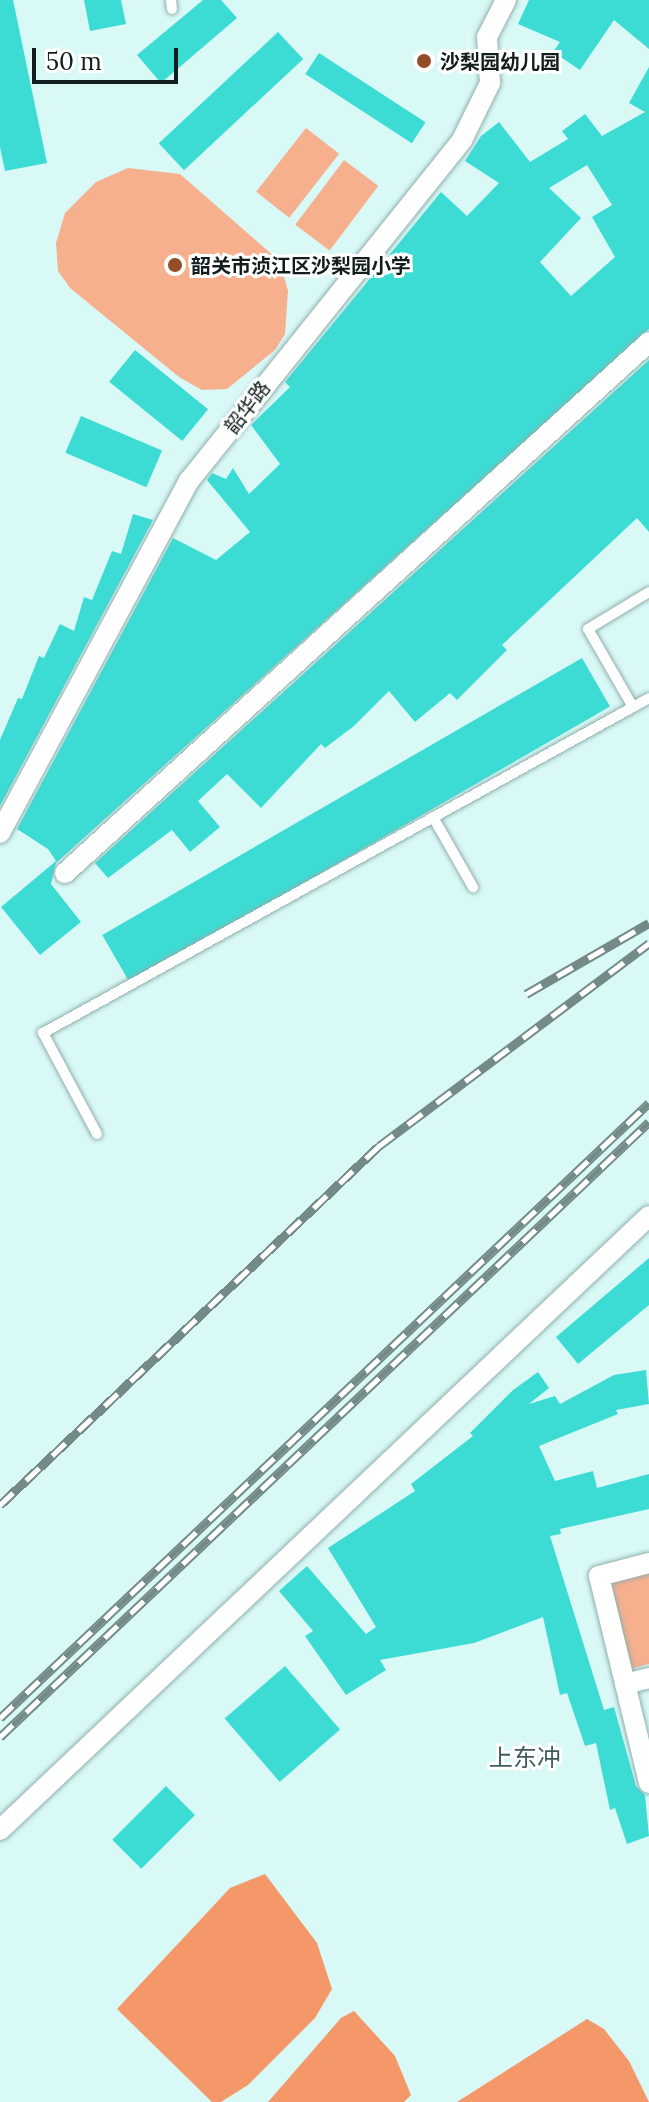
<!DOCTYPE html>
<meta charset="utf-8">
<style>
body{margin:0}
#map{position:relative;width:649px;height:2102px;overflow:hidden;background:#d9f9f7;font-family:Lora,"Noto Sans SC",serif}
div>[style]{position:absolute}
.green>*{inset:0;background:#f6b08e;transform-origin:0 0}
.water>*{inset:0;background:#f49769}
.building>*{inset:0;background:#3cdcd5;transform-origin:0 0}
.roads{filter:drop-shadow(0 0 2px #90afac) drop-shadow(0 0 2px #90afac)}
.lane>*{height:10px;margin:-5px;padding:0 5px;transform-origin:5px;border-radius:5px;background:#fff}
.street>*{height:20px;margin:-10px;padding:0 10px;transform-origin:10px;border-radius:10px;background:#fff}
.rail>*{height:9px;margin-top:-4.5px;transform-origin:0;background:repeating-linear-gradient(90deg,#fff 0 18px,#748a88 0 36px);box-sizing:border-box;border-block:2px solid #748a88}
.dots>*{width:22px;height:22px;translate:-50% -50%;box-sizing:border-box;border:4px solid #fff;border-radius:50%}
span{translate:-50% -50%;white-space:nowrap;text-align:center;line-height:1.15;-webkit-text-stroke:6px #fff;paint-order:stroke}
.poi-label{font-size:20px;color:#121e1d;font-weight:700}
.left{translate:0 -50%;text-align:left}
.street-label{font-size:20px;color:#121e1d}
.quarter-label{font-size:24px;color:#405c5a}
.scale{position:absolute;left:32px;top:48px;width:146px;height:36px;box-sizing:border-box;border:4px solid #121e1d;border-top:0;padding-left:10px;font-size:24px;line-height:28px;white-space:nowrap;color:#121e1d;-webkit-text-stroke:6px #fff;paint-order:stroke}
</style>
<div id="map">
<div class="green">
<div style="left:306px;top:128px;width:42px;height:81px;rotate:38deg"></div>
<div style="left:344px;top:160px;width:43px;height:81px;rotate:37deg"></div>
<div style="clip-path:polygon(128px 168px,180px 174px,275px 257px,283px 273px,288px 291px,285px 334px,275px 350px,227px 389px,202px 390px,179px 377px,70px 288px,58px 271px,56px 243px,65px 213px,96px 182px)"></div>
<div style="clip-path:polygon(649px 1569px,649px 1664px,630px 1669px,609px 1579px)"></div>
</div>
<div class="water">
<div style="clip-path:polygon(265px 1874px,317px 1943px,332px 1989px,315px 2018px,248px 2085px,221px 2102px,212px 2102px,117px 2009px,230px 1888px)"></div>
<div style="clip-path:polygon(354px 2011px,395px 2056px,411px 2095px,404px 2102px,268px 2102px,341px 2018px)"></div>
<div style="clip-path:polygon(587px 2019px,604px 2029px,629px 2061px,649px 2102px,457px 2102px)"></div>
</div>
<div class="building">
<div style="clip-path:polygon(0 0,13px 0,47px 163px,5px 171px,0 147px)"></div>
<div style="clip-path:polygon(84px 0,121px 0,126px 24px,90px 31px)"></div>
<div style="clip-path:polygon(203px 0,221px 0,237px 18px,161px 83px,137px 55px)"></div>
<div style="clip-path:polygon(529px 0,649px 0,649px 49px,614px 20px,580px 70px,553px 52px,560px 42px,518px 24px)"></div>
<div style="left:278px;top:32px;width:37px;height:163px;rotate:47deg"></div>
<div style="left:319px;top:53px;width:127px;height:25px;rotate:33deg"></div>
<div style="clip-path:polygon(evenodd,649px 67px,649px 329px,56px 863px,51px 884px,81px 922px,40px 955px,1px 907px,56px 861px,48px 849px,17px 829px,173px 538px,216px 560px,250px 532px,207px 480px,212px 473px,226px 479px,233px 468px,249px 494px,280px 464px,251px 425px,290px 387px,285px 382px,441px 192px,467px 216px,499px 183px,465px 161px,481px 136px,499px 122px,530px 162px,568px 139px,562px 131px,585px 114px,602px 136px,645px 112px,629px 103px,649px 67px,587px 165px,612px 205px,592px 217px,615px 257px,571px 296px,540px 262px,581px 218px,549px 188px,587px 165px)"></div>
<div style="left:135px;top:350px;width:94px;height:41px;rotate:39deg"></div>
<div style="clip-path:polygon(649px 360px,649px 532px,637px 518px,502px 645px,507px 650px,457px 700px,450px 693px,415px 722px,389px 691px,354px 726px,325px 748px,321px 744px,261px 808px,227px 774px,198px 801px,220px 827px,190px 852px,172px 830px,108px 878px,95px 863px)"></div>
<div style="left:81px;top:416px;width:88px;height:40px;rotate:23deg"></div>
<div style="clip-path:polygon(133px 514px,153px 520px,0 806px,0 740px,18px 698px,22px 699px,39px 656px,44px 658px,60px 624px,74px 631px,84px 597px,92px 600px,112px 551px,121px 554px)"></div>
<div style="left:582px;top:658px;width:56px;height:554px;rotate:60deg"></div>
<div style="clip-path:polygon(649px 1258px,649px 1305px,578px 1364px,556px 1337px)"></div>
<div style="clip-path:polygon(646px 1370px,649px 1404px,616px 1410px,618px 1414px,539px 1446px,555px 1481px,593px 1471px,597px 1488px,649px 1474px,649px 1509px,560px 1529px,561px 1534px,550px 1536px,604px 1710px,614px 1707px,636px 1786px,645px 1795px,649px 1836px,627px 1844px,615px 1808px,610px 1810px,596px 1743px,585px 1746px,567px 1693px,560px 1695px,543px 1617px,474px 1643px,380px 1660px,386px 1670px,346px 1695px,305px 1636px,313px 1631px,279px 1591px,307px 1566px,366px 1634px,376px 1627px,328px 1548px,415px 1491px,411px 1484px,473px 1436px,470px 1433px,513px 1390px,538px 1372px,549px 1388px,529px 1404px,555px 1396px,560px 1404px,614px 1375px)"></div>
<div style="left:285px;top:1666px;width:84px;height:80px;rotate:49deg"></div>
<div style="left:166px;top:1786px;width:41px;height:76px;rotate:45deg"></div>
</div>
<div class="roads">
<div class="lane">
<div style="left:171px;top:0;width:9px;rotate:84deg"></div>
<div style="left:633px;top:707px;width:18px;rotate:-29deg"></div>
<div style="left:433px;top:817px;width:81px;rotate:60.3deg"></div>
<div style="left:97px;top:1134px;width:115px;rotate:-118.1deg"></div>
<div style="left:43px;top:1033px;width:674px;rotate:-28.92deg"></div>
<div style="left:633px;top:707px;width:90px;rotate:-120deg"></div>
<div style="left:588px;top:629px;width:71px;rotate:-31.2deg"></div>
</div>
<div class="street">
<div style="left:0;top:833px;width:400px;rotate:-61.8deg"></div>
<div style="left:189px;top:481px;width:437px;rotate:-51.3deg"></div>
<div style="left:462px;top:140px;width:64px;rotate:-63.8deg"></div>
<div style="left:490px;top:83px;width:46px;rotate:-93.7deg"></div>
<div style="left:487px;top:37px;width:42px;rotate:-62.8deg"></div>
<div style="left:65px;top:873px;width:789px;rotate:-42.28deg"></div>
<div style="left:649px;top:1563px;width:52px;rotate:165.4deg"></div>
<div style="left:599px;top:1576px;width:213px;rotate:76.4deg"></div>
<div style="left:625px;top:1684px;width:25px;rotate:-14deg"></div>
<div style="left:0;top:1830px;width:893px;rotate:-43.41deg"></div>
</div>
</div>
<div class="rail">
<div style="left:526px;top:994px;width:142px;rotate:-30deg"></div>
<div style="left:0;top:1505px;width:522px;rotate:-43.45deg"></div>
<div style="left:379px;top:1146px;width:338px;rotate:-36.9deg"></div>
<div style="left:0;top:1718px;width:894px;rotate:-43.46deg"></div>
<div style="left:0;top:1737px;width:894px;rotate:-43.46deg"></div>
</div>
<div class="dots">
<div style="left:424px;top:61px;background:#934d27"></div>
<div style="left:175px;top:265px;background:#934d27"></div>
</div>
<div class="poi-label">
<span class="left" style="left:440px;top:61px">沙梨园幼儿园</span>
<span class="left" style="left:191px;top:265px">韶关市浈江区沙梨园小学</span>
</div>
<div class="street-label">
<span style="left:247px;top:407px;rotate:-52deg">韶华路</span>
</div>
<div class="quarter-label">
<span style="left:525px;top:1758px">上东冲</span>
</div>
<div class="scale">50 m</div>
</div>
